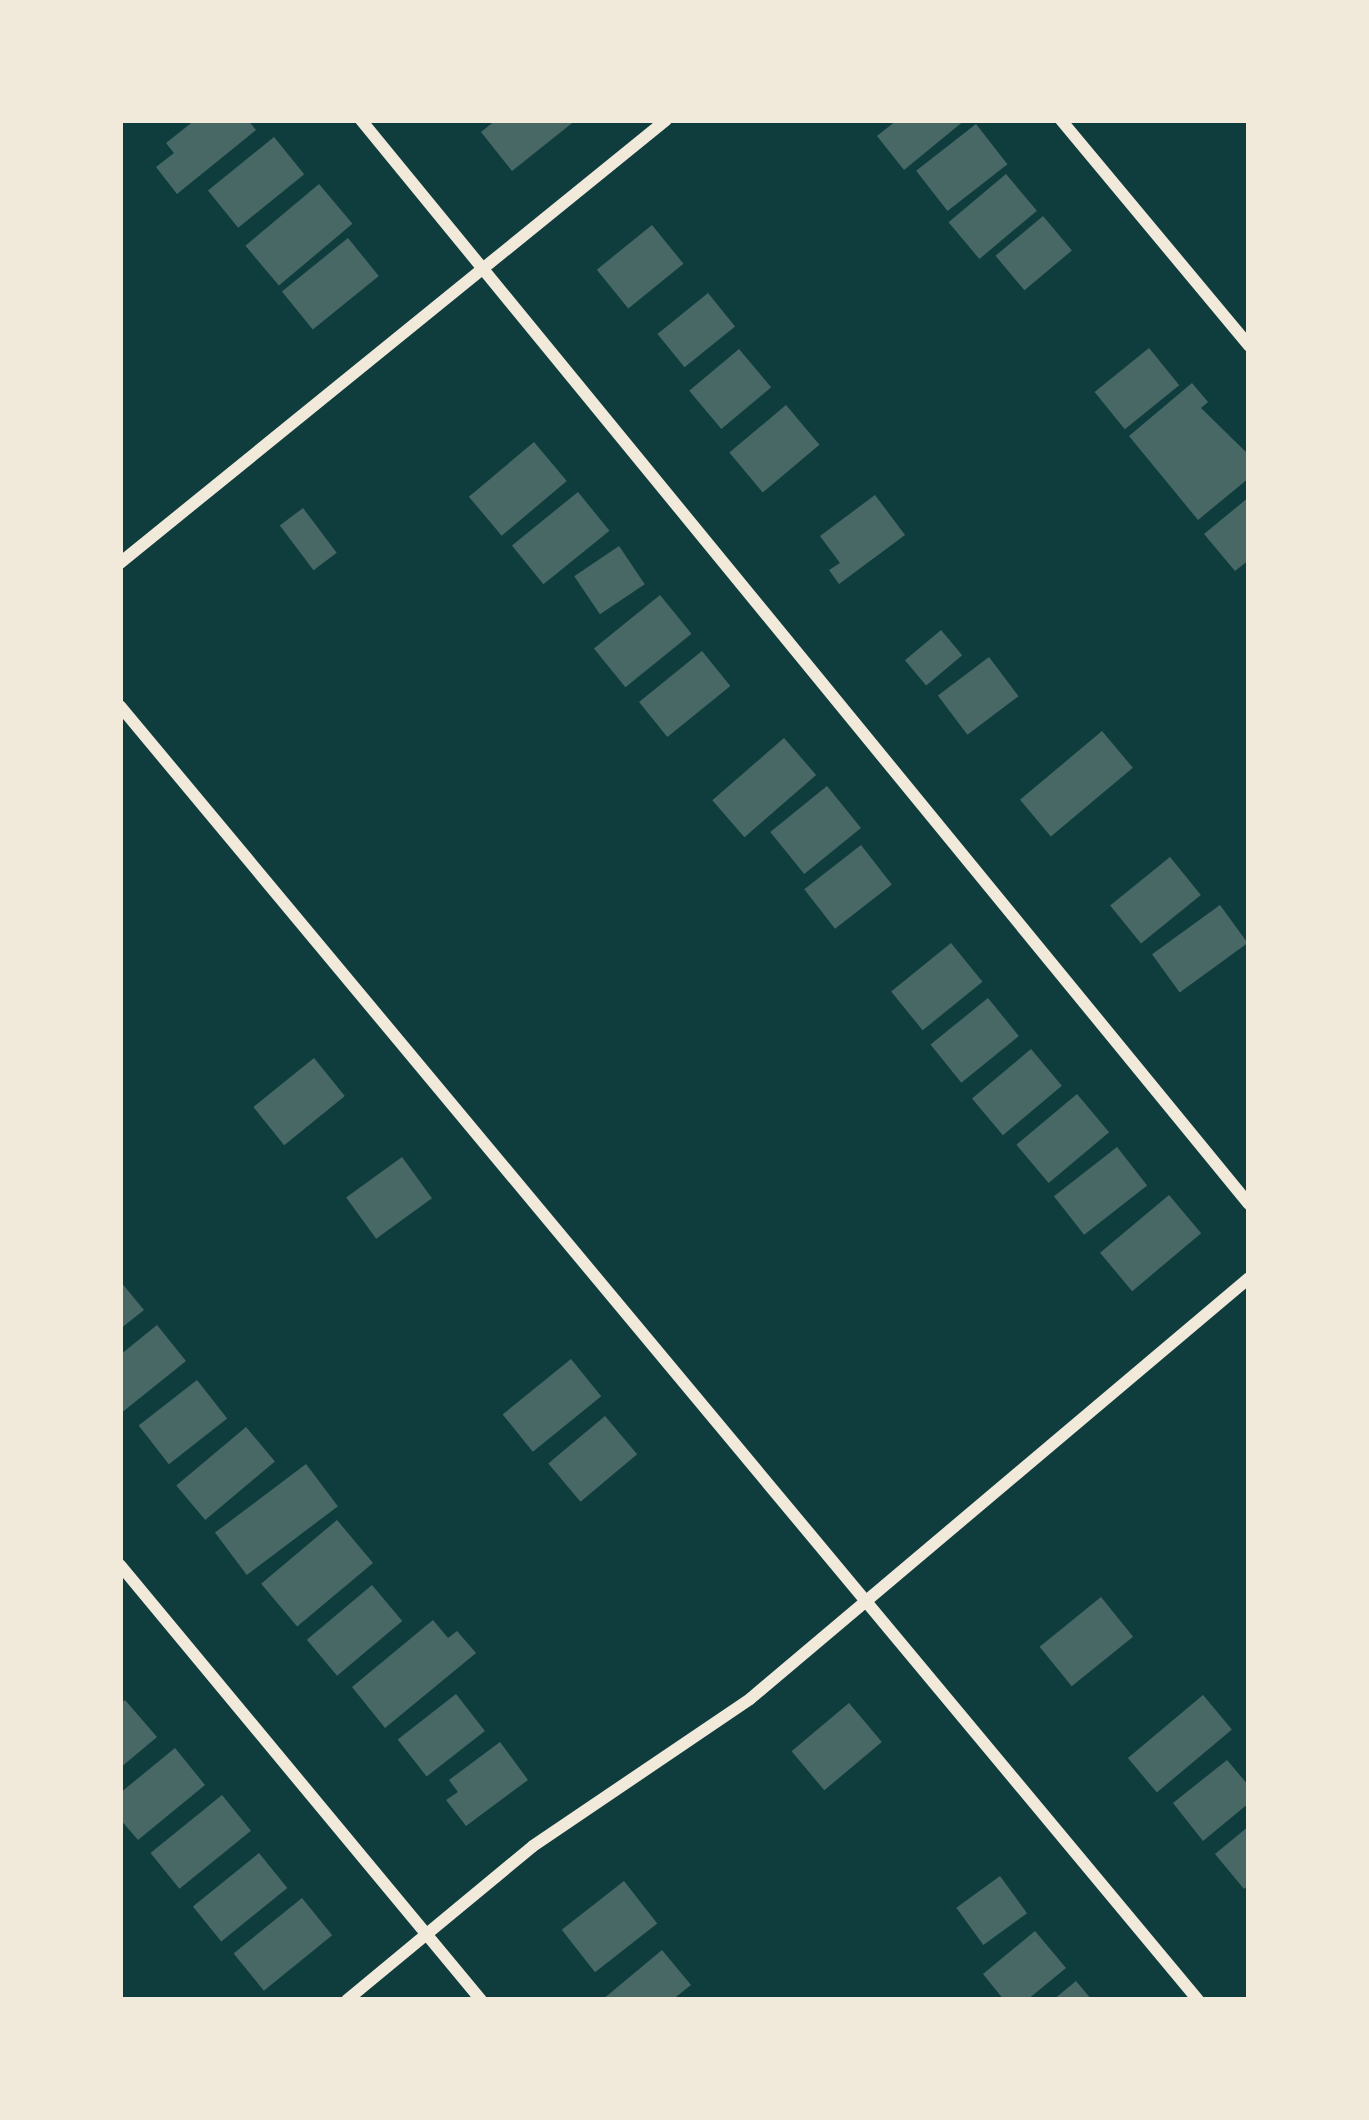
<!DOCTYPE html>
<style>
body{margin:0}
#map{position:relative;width:1369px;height:2120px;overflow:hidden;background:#0f3d3e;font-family:"DM Sans",sans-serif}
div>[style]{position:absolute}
.building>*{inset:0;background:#486865;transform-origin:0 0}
.minor>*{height:12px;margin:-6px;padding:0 6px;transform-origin:6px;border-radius:6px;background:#f1e9da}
span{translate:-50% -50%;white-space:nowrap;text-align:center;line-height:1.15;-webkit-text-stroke:9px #f1e9da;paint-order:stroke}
.frame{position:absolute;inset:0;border:123px solid #f1e9da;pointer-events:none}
</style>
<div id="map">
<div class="building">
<div style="clip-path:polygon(195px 120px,248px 120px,256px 130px,177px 194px,156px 167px,174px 153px,166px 143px)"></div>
<div style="clip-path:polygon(496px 120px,576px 120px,512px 171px,481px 132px)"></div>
<div style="clip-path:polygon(897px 120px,965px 120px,904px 170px,877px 136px)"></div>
<div style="left:976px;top:124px;width:51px;height:76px;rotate:52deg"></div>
<div style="left:274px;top:137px;width:48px;height:85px;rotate:51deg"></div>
<div style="left:1006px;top:174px;width:48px;height:75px;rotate:50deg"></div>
<div style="left:319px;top:184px;width:52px;height:96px;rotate:50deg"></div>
<div style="left:1043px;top:216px;width:45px;height:62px;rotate:50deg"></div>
<div style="left:652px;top:225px;width:50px;height:71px;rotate:51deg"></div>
<div style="left:348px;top:238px;width:49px;height:85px;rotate:51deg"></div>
<div style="left:708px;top:293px;width:43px;height:65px;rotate:51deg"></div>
<div style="left:1149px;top:348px;width:48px;height:70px;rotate:51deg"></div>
<div style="left:739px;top:349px;width:50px;height:65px;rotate:50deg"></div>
<div style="clip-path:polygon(1192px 383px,1208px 402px,1201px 408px,1249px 455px,1249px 478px,1198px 520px,1129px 436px)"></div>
<div style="left:786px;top:405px;width:52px;height:74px;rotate:50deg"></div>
<div style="left:534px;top:442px;width:51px;height:85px;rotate:50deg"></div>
<div style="left:578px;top:492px;width:50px;height:85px;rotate:51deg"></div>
<div style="clip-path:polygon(875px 495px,905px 535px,839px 584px,829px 570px,840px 563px,820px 536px)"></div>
<div style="clip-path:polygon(1249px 497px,1249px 560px,1235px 571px,1204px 534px)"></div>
<div style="left:303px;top:508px;width:56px;height:29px;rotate:53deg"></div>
<div style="left:619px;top:546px;width:46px;height:54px;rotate:56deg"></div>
<div style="left:660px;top:595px;width:50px;height:85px;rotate:51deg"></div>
<div style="left:941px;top:630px;width:33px;height:47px;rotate:50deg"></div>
<div style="left:702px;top:651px;width:45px;height:81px;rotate:51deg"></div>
<div style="left:989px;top:657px;width:49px;height:64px;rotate:53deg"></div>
<div style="left:1102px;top:731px;width:48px;height:107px;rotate:50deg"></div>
<div style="left:784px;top:738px;width:49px;height:95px;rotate:49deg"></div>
<div style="left:827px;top:786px;width:54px;height:73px;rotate:51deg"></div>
<div style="left:861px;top:845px;width:50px;height:72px;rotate:52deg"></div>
<div style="left:1170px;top:857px;width:49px;height:77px;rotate:51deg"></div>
<div style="left:1220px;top:905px;width:47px;height:84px;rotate:54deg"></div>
<div style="left:951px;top:943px;width:50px;height:77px;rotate:51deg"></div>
<div style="left:988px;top:998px;width:49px;height:74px;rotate:51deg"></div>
<div style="left:1031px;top:1049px;width:48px;height:77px;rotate:50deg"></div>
<div style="left:314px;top:1058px;width:49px;height:78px;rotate:51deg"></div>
<div style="left:1077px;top:1094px;width:50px;height:79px;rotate:50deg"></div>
<div style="left:1117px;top:1147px;width:49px;height:80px;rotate:52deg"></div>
<div style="left:402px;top:1157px;width:51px;height:69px;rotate:54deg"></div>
<div style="left:1169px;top:1195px;width:50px;height:90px;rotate:50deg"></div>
<div style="clip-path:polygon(120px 1281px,144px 1310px,120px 1329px)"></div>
<div style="clip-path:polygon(157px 1325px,186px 1361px,120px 1414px,120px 1355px)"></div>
<div style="left:571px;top:1359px;width:48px;height:88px;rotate:51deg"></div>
<div style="left:197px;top:1380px;width:49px;height:74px;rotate:52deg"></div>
<div style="left:605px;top:1416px;width:50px;height:74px;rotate:50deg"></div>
<div style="left:246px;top:1427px;width:45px;height:91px;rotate:50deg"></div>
<div style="left:306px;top:1464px;width:53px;height:114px;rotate:53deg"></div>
<div style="left:337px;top:1520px;width:56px;height:99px;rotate:50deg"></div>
<div style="left:372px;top:1585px;width:47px;height:85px;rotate:50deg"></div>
<div style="left:1101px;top:1597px;width:51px;height:79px;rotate:51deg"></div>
<div style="clip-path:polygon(433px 1620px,448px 1638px,457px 1631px,476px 1653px,385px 1728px,352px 1687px)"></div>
<div style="left:456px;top:1694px;width:47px;height:74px;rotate:52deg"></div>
<div style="left:1203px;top:1695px;width:45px;height:98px;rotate:50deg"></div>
<div style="clip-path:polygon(125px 1700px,157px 1737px,120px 1768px,120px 1704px)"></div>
<div style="left:849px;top:1703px;width:51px;height:75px;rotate:50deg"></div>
<div style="clip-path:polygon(500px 1742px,528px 1780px,466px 1826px,446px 1800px,458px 1792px,449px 1780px)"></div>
<div style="clip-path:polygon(175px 1748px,205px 1785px,138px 1840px,120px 1819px,120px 1793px)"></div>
<div style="clip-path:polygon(1227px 1760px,1249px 1786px,1249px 1803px,1203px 1841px,1173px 1803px)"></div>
<div style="left:222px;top:1795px;width:46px;height:92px;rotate:51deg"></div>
<div style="clip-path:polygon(1249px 1826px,1249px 1885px,1244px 1889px,1215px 1854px)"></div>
<div style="left:259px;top:1853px;width:45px;height:85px;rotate:51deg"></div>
<div style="left:1000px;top:1876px;width:46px;height:54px;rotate:54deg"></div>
<div style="left:624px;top:1881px;width:54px;height:79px;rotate:52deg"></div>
<div style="left:302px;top:1898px;width:48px;height:88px;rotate:51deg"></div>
<div style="clip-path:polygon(1035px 1931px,1066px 1968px,1027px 2000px,1004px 2000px,983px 1974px)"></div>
<div style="clip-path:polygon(662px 1950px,691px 1985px,672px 2000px,602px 2000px)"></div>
<div style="clip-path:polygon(1076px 1981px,1092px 2000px,1053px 2000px)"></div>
</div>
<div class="minor">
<div style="left:361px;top:120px;width:1401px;rotate:50.68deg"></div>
<div style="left:1061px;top:120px;width:294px;rotate:50.2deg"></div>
<div style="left:120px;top:563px;width:703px;rotate:-39.05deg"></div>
<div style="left:120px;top:706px;width:1684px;rotate:50.2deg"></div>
<div style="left:120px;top:1565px;width:565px;rotate:50.31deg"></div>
<div style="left:347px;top:2000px;width:241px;rotate:-39.6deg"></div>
<div style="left:533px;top:1846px;width:262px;rotate:-34.1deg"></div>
<div style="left:750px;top:1699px;width:653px;rotate:-40.15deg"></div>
</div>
<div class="frame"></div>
</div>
